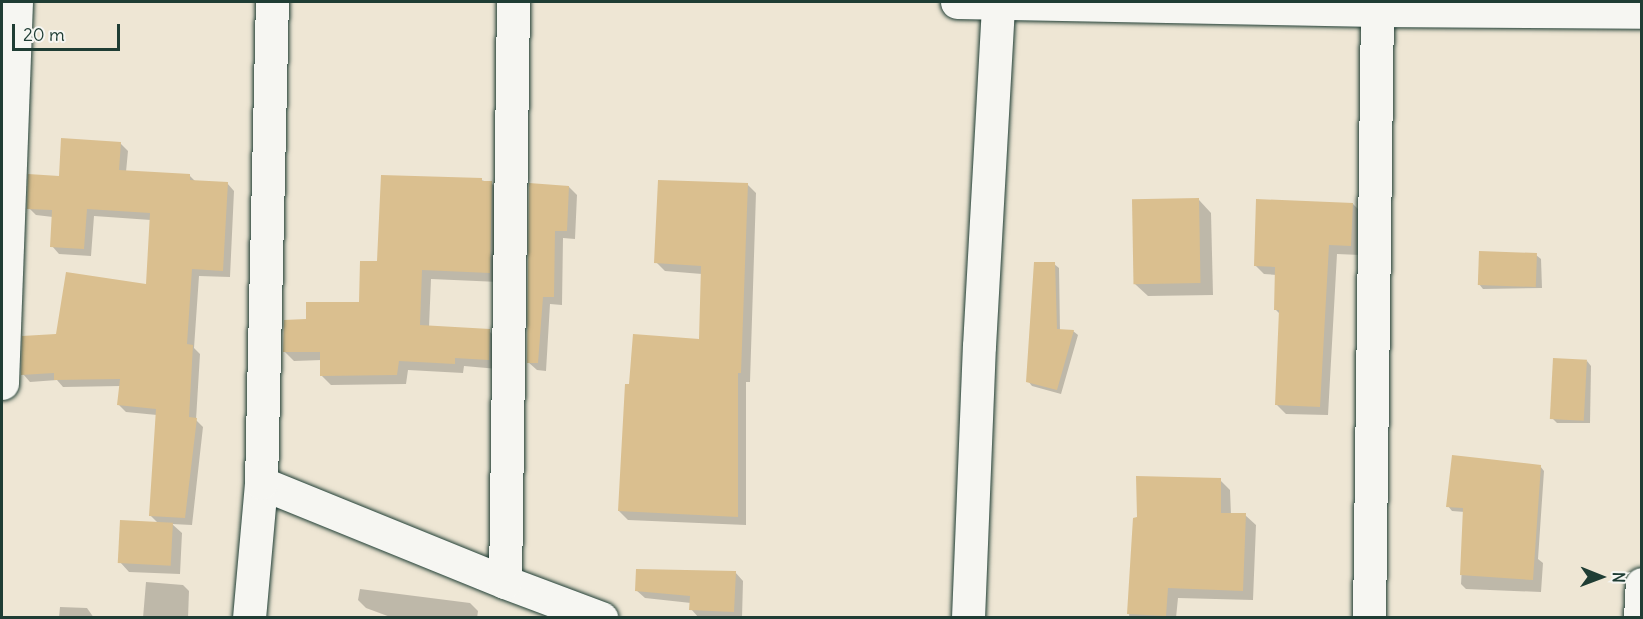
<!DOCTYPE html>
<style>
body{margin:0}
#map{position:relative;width:1643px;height:619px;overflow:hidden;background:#eee6d4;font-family:Delius,sans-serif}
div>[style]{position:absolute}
.shadow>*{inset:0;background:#0003}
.building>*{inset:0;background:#dabf8f;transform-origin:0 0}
.roads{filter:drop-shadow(0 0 2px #1f3d34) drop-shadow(0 0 2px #1f3d34)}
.minor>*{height:33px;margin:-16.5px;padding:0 16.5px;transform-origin:16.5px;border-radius:16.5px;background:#f6f6f2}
span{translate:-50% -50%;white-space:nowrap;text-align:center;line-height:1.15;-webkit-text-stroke:4.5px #f6f6f2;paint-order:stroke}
.frame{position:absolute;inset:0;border:3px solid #1f3d34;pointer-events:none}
.north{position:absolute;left:1571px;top:547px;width:60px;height:60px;-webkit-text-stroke:4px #f6f6f2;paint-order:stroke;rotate:91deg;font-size:16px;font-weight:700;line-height:24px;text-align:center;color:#1f3d34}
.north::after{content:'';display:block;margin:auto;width:21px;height:27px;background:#1f3d34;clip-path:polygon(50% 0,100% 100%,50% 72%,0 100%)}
.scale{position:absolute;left:12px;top:24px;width:108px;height:27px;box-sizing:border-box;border:3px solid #1f3d34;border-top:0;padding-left:8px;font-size:18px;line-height:21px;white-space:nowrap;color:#1f3d34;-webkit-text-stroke:4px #f6f6f2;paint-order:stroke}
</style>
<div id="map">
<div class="shadow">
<div style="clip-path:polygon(120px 143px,128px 151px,126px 172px,189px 175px,196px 182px,227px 183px,234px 191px,230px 277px,199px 276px,194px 348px,200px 354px,196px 420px,203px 427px,192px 525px,172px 524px,182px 533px,180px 574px,129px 572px,120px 562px,159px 524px,150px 515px,157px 415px,126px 412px,119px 405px,121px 386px,63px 387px,57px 380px,30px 382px,23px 374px,58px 336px,148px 286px,151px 220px,94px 216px,91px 256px,59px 254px,52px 246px,53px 217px,36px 215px,29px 208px,60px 178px)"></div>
<div style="clip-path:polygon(481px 180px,491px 183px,501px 192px,499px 282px,431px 279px,429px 327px,489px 331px,498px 340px,498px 369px,464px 366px,463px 373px,408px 370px,406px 384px,331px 385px,321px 375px,322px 360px,294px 361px,284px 351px,308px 321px,361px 303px,379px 263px)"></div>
<div style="clip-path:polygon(747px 184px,756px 193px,750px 382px,746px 382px,746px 525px,628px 520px,619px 511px,630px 385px,701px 340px,702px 274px,665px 271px,656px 262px)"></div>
<div style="clip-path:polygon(531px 185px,569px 187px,577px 195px,575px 239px,563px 238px,562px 305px,550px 304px,546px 371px,537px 370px,528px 362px)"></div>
<div style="clip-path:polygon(1199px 200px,1211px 213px,1213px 295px,1148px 296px,1135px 284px)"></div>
<div style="clip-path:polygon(1353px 204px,1362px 213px,1360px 255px,1337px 254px,1328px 415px,1286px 414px,1277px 405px,1280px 314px,1275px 309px,1277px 275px,1264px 274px,1255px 265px)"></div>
<div style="clip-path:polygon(1536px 255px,1541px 259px,1542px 288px,1483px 289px,1479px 284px)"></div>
<div style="clip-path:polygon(1054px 264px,1059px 268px,1060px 331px,1073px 331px,1078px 335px,1061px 394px,1032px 386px,1028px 381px)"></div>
<div style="clip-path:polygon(1587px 361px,1591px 366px,1590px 423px,1557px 423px,1552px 418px)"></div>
<div style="clip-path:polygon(1540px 466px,1544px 471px,1538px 559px,1543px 563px,1541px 592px,1466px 589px,1461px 584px,1465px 512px,1452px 511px,1448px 506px)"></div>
<div style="clip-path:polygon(1220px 480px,1230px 490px,1231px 515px,1245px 515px,1256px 525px,1253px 600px,1178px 598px,1176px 618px,1129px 618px,1134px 519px)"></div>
<div style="clip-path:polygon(735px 572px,743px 581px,742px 618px,699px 618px,691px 609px,691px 603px,645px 598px,636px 590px)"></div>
<div style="clip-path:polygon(146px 582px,183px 585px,189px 591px,188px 618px,143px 618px)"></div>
<div style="clip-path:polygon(360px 589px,470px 603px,478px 611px,477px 618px,393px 618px,366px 608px,358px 600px)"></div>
<div style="clip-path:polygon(60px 607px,87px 608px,94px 618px,59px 618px)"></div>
</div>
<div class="building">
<div style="clip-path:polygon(61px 138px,121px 142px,119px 170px,190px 174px,190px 180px,228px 182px,223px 271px,192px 269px,187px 344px,193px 345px,189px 417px,197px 418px,185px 518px,149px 516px,156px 409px,117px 405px,120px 379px,54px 380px,54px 373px,21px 375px,22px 336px,56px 334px,66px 272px,146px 284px,150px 213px,87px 209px,84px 249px,50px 247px,52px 210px,27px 209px,28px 174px,59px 176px)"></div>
<div style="clip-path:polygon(381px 175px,482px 178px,482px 181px,492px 181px,490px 273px,422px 270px,420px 325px,490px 329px,489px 360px,455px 358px,455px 364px,399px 361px,397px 375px,320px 376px,320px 352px,283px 352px,284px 320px,306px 319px,306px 302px,359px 302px,360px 261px,377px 261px)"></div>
<div style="clip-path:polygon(658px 180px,748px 183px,741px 373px,738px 373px,738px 517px,618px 511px,625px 384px,629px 384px,633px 334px,699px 339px,701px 266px,654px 263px)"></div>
<div style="clip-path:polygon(529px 183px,569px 186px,567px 231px,555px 231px,554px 297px,543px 297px,538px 363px,527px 363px)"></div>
<div style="left:1199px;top:198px;width:85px;height:67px;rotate:89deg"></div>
<div style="clip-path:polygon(1256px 199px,1353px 203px,1351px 246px,1329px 245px,1320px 407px,1275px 405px,1279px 310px,1274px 310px,1275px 267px,1254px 266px)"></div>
<div style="left:1479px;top:251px;width:58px;height:34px;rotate:2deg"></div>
<div style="clip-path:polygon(1034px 262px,1055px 262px,1057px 329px,1074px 330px,1057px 390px,1026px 382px)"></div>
<div style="left:1553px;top:358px;width:34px;height:61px;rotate:3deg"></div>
<div style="clip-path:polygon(1452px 455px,1541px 465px,1533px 580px,1460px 575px,1463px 508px,1446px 507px)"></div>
<div style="clip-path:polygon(1136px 476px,1221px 478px,1221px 513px,1246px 513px,1243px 591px,1168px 588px,1166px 616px,1127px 614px,1133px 518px,1137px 517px)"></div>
<div style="left:120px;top:520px;width:53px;height:43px;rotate:3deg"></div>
<div style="clip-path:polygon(636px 569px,736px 571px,734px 612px,689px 610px,690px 596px,635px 591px)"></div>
</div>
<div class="roads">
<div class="minor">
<div style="left:957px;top:2px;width:420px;rotate:1.1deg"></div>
<div style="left:1377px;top:10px;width:265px;rotate:0.4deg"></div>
<div style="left:2px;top:383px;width:381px;rotate:-87.9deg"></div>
<div style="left:261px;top:483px;width:263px;rotate:22.1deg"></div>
<div style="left:505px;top:582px;width:103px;rotate:20.6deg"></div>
<div style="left:505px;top:582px;width:580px;rotate:-89.21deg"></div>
<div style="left:249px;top:618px;width:136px;rotate:-84.9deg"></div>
<div style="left:261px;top:483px;width:481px;rotate:-88.7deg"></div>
<div style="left:968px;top:618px;width:272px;rotate:-87.7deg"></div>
<div style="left:979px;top:346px;width:345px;rotate:-86.8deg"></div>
<div style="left:1369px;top:618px;width:608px;rotate:-89.25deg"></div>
<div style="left:1640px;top:618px;width:34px;rotate:-87deg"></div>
</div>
</div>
<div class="frame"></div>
<div class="north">N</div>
<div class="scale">20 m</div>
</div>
